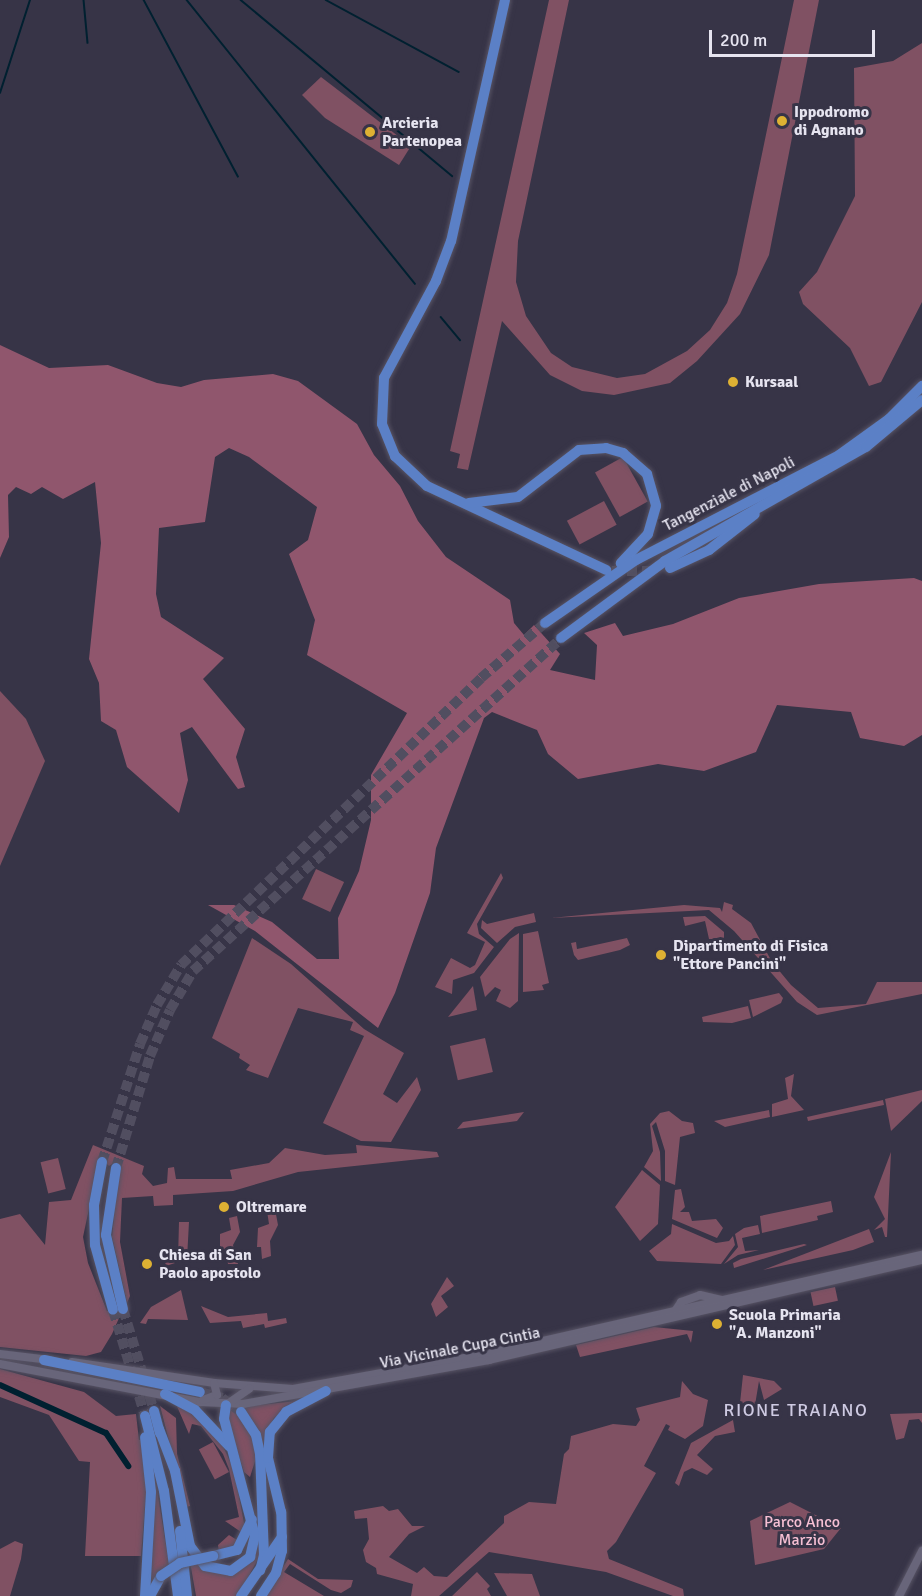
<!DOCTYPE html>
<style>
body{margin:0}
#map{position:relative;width:922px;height:1596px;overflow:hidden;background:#373447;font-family:Signika,sans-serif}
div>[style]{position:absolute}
.green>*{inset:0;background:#805163;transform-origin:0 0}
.forest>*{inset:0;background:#90566d}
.stream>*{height:1.5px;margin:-0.75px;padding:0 0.75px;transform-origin:0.75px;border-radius:0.75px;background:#002030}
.canal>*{height:6px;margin:-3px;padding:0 3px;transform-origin:3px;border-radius:3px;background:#002030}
.highway-tunnel>*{height:10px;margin-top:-5px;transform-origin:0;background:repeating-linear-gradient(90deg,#514e60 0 10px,transparent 0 15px)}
.roads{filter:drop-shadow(0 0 2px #575364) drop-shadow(0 0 2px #575364)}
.secondary>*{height:8px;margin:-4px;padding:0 4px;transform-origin:4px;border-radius:4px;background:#68657a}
.highway>*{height:10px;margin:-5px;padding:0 5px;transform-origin:5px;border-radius:5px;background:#5b80c6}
.bridges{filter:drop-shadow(0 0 2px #575364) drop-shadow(0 0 2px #575364)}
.highway-bridge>*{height:10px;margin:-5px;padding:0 5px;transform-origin:5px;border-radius:5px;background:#5b80c6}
.dots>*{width:16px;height:16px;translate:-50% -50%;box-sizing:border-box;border:3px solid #373447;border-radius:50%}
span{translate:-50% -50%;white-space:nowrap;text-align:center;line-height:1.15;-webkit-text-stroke:6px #373447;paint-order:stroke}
.poi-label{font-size:16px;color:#e6e4f0;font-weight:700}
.left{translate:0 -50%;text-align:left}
.street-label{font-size:16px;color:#e6e4f0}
.park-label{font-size:16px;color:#f6bfd3}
.neighbourhood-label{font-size:18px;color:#cecae2;letter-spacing:1.5px}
.scale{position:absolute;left:709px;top:30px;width:166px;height:27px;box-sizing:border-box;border:3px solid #e6e4f0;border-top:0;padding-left:8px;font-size:18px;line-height:21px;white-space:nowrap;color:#e6e4f0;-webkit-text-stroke:4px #373447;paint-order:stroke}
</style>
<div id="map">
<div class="green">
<div style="clip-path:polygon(549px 0,569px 0,518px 241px,516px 282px,526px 316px,551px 353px,572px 367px,617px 378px,645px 374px,687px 351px,710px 330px,727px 303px,737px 274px,794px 0,819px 0,769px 255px,740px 314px,697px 361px,670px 383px,614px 395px,582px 391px,550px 375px,502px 321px,468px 470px,457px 468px,460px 454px,450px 451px)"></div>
<div style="clip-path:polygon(922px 43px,922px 302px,881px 382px,869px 386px,850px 348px,803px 304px,799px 292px,817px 272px,855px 196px,854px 68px,893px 61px)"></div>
<div style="clip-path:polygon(321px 77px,411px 146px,399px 165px,325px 118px,302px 95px)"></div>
<div style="left:623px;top:457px;width:51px;height:32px;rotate:61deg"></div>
<div style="left:604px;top:501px;width:27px;height:42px;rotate:62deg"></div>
<div style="clip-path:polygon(0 691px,26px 719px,45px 761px,0 866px)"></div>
<div style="left:316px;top:869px;width:31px;height:33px;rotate:25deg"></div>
<div style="clip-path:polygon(501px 873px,503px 878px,477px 924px,479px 934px,494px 947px,474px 973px,453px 980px,452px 994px,435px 987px,451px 958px,470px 968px,475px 965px,485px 942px,467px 933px)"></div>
<div style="clip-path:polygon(724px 902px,733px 905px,732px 909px,751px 923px,772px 962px,791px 985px,818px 1008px,866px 1004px,877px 982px,922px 982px,922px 994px,817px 1015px,797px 1002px,734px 931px,709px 910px,551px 918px,684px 905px,720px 908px,722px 912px)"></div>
<div style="clip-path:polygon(534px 913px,536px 922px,515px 927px,497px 943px,481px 928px,482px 920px,487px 924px)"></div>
<div style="clip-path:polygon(705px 916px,724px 932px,724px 939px,709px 939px,705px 921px,685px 926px,683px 917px)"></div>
<div style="clip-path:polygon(538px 931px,549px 983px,542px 985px,544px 990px,523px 992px,523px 934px)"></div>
<div style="clip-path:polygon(519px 933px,518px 1001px,510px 1008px,496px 1001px,501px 990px,495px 987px,485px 997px,480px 977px,510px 939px)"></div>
<div style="clip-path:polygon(252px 938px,291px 964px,364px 1029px,404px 1053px,383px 1094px,397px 1103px,417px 1077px,421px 1090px,391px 1142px,361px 1141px,323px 1123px,364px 1036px,350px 1030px,353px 1022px,298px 1008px,268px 1078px,246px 1070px,250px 1065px,239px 1058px,240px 1054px,212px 1038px)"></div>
<div style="clip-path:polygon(627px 938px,630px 945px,620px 950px,578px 960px,574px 955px,571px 943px,576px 942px,577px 949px)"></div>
<div style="clip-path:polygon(473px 986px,477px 1010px,448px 1017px)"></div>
<div style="clip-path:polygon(779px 993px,783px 998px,781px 1003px,753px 1017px,749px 1000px)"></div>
<div style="clip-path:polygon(748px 1006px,751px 1018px,732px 1023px,703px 1022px,702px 1017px)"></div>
<div style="left:485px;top:1038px;width:35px;height:36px;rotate:77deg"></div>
<div style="clip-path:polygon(794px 1074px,791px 1096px,804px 1110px,772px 1117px,772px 1104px,788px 1099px,785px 1078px)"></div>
<div style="clip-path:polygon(922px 1090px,922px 1101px,891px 1131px,885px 1099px)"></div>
<div style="clip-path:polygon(883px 1100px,884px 1105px,808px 1121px,807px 1117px)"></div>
<div style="clip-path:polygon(769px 1110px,770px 1117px,725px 1127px,714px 1121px)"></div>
<div style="clip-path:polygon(669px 1111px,682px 1121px,693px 1123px,695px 1133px,680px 1137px,675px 1185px,665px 1181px,665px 1151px,656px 1122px,652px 1126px,660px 1152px,661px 1181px,644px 1167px,653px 1151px,650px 1124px,660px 1113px)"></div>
<div style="clip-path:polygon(524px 1112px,517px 1121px,457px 1129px,463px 1122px)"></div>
<div style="clip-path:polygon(93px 1145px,144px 1166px,142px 1174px,153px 1186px,167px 1183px,168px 1168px,174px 1167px,176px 1179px,232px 1179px,230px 1170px,269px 1163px,285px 1148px,325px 1155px,357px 1153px,356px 1145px,437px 1152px,439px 1157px,298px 1172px,233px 1191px,173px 1195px,173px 1205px,154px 1206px,153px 1196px,122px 1198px,120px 1242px,130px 1296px,127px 1303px,112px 1237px,119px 1165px,117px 1161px,109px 1166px,100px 1157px,83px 1237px,88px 1263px,107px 1311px,123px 1309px,112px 1334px,101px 1352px,86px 1356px,0 1347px,0 1219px,20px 1214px,45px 1245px,49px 1202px,71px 1200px)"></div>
<div style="clip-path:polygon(891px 1152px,887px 1237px,885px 1237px,882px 1227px,874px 1230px,885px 1219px,874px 1197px)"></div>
<div style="left:58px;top:1158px;width:32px;height:18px;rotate:76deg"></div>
<div style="clip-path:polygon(642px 1170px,660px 1185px,658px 1224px,640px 1241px,615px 1207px)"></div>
<div style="clip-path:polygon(681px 1189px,685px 1207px,680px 1212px,689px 1212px,692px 1221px,716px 1219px,723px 1228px,717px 1238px,672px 1219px,675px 1190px)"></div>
<div style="clip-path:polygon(831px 1201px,833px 1212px,817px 1216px,818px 1220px,762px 1233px,760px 1216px)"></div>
<div style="clip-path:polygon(275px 1209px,278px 1225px,270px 1241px,271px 1256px,262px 1259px,261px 1247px,257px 1247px,258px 1228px,269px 1224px,267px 1211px)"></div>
<div style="clip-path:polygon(237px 1216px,240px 1232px,233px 1245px,238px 1264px,228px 1264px,226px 1254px,220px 1255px,220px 1234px,231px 1230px,229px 1218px)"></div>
<div style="clip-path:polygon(179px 1222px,189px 1222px,187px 1259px,166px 1266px,165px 1262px,178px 1259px)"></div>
<div style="clip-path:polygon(672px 1224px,716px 1243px,729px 1241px,733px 1236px,735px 1245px,721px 1264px,657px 1261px,649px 1251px,671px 1234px)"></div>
<div style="clip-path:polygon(758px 1225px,760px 1234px,742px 1238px,745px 1251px,759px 1250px,738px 1255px,724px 1264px,738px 1247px,735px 1234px,744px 1228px)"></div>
<div style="clip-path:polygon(869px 1229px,874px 1242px,853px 1250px,763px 1270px)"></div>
<div style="clip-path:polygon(804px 1244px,807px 1245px,734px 1268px,733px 1263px,741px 1259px)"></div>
<div style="clip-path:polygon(447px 1277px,454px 1286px,441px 1296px,448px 1307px,436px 1317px,431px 1304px)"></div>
<div style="left:835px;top:1287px;width:14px;height:25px;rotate:78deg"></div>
<div style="clip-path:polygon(181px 1290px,188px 1320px,148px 1319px,146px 1324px,140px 1323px,151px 1307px)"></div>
<div style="clip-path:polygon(201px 1306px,228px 1317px,267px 1313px,268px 1321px,286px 1318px,287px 1323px,265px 1328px,264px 1324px,243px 1328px,241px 1321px,210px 1323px)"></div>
<div style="clip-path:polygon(654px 1327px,693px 1331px,691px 1343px,687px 1334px,580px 1357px,576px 1345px)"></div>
<div style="clip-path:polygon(0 1369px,84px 1392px,116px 1416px,136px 1414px,139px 1440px,143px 1439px,147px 1481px,141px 1556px,85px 1556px,90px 1462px,79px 1461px,49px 1415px,0 1397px)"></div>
<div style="clip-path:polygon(743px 1375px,774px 1381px,782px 1389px,764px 1400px,759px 1381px,755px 1405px,740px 1403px)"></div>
<div style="clip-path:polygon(682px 1381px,693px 1394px,708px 1400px,703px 1426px,685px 1439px,668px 1430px,670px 1426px,666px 1424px,644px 1466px,656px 1473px,616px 1542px,607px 1551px,609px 1559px,683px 1589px,684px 1596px,673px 1596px,606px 1572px,489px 1552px,439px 1596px,411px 1596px,413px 1584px,377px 1574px,376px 1568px,366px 1562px,363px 1550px,369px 1539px,367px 1518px,355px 1519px,354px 1511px,383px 1506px,389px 1511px,398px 1509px,412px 1526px,425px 1526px,409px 1534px,389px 1557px,417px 1573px,424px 1567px,434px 1576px,447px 1577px,504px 1523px,504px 1516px,529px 1502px,556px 1504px,564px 1454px,569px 1449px,571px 1436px,613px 1424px,636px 1426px,640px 1420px,636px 1408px,680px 1397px)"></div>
<div style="clip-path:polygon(297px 1401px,274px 1418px,268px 1429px,266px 1456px,249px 1428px,257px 1455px,250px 1477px,244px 1472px,228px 1422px,229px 1408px)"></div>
<div style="clip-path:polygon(176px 1404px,193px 1414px,222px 1444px,234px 1470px,245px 1528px,235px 1547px,219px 1553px,218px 1545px,229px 1535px,237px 1540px,241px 1532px,225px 1521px,239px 1517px,229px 1469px,223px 1454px,201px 1426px,192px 1424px,189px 1434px)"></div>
<div style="clip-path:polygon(160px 1406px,176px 1418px,177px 1454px,190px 1506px,186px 1507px)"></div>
<div style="clip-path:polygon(922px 1413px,922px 1423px,919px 1419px,909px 1420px,904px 1438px,896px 1440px,890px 1414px)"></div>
<div style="clip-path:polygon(733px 1420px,735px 1432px,715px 1436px,697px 1455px,713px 1469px,707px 1475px,692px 1468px,684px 1472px,679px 1486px,675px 1483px,691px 1443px)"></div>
<div style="left:213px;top:1442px;width:34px;height:16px;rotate:62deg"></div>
<div style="clip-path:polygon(154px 1471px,169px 1564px,150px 1589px)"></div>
<div style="clip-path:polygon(790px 1502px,841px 1528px,824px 1549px,755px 1565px,750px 1521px)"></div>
<div style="clip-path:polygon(257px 1520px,260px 1555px,238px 1596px,196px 1596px,188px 1551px,199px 1564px,235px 1573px,258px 1533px)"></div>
<div style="clip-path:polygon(15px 1541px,23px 1544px,21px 1559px,10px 1596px,0 1596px,0 1549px)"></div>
<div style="clip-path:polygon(288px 1559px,318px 1579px,353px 1580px,351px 1587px,341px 1593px,331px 1590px,290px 1564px,284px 1572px,324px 1596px,265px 1596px)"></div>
<div style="clip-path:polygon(477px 1572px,490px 1586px,487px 1589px,491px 1596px,452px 1596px)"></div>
<div style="clip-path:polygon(494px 1573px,532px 1574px,540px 1596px,507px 1596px)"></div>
</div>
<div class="forest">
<div style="clip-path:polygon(0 345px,49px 368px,108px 365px,157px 383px,181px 387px,204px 380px,273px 374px,298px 381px,357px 424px,374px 455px,400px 486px,418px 521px,446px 557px,510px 600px,514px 623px,524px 635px,534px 625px,560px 654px,550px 670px,595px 680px,597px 645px,584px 633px,615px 623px,623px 636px,673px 624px,739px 598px,819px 584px,914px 578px,922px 581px,922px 735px,904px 746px,860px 738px,851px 712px,777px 705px,756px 752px,704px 771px,658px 764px,578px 779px,548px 754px,537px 730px,492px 712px,484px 718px,436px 848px,430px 893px,395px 993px,378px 1028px,255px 931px,208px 905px,234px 905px,272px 922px,317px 959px,339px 959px,338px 918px,359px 871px,371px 820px,371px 775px,407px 713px,307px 655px,315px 620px,289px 554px,308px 540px,317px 507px,249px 457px,229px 448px,215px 457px,205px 522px,159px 528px,156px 594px,161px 617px,224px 658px,203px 679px,245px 729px,236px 757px,245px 787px,238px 789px,192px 727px,180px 733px,188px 780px,179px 813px,127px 767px,116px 730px,101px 721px,99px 683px,89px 659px,101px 543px,95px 482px,63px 499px,42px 487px,31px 494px,16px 487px,8px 495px,9px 537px,0 558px)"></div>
</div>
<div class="stream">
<div style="left:84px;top:0;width:43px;rotate:84.7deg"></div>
<div style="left:144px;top:0;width:200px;rotate:61.9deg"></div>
<div style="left:187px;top:0;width:364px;rotate:51.2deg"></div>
<div style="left:241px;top:0;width:275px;rotate:39.8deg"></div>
<div style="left:326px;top:0;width:151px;rotate:28.4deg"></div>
<div style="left:0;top:93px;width:98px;rotate:-72.1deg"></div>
<div style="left:441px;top:317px;width:30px;rotate:50deg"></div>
</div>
<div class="canal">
<div style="left:0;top:1385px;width:116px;rotate:24.4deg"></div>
<div style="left:106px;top:1433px;width:40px;rotate:56deg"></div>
</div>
<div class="highway-tunnel">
<div style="left:612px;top:571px;width:41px"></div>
<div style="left:102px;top:1162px;width:124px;rotate:-72.1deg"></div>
<div style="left:140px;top:1044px;width:43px;rotate:-66.4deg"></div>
<div style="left:157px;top:1005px;width:47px;rotate:-59deg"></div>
<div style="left:181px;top:965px;width:415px;rotate:-43.7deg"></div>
<div style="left:481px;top:678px;width:84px;rotate:-40.7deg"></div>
<div style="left:116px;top:1168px;width:117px;rotate:-73.1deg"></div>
<div style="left:150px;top:1056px;width:50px;rotate:-66.5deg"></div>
<div style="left:170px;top:1010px;width:45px;rotate:-59.5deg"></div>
<div style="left:193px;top:971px;width:496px;rotate:-42.1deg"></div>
<div style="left:123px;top:1309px;width:107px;rotate:73.1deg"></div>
<div style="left:113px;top:1310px;width:111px;rotate:73.2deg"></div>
<div style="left:200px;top:1392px;width:23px;rotate:15deg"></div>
<div style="left:222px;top:1398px;width:24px;rotate:36deg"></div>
</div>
<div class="roads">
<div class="secondary">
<div style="left:675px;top:1311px;width:11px;rotate:-56deg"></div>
<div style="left:681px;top:1302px;width:20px;rotate:-20deg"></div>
<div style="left:700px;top:1295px;width:23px;rotate:13deg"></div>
<div style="left:0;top:1354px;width:50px;rotate:6.8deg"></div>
<div style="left:72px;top:1362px;width:144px;rotate:8.4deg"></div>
<div style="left:214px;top:1383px;width:79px;rotate:4.3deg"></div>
<div style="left:293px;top:1389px;width:191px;rotate:-10.3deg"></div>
<div style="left:481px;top:1355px;width:452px;rotate:-12.8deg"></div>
<div style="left:0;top:1364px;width:204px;rotate:10.8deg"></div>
<div style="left:200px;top:1402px;width:43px;rotate:2.7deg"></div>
<div style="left:243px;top:1404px;width:250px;rotate:-10.1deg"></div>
<div style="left:489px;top:1360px;width:444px;rotate:-13deg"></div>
<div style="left:203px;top:1400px;width:15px;rotate:-20deg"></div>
<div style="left:217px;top:1395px;width:12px;rotate:-104deg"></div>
<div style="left:226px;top:1405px;width:29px;rotate:-35deg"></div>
<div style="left:899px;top:1596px;width:51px;rotate:-62.9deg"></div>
</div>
<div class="highway">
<div style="left:505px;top:0;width:247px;rotate:102.6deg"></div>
<div style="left:451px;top:241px;width:43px;rotate:110.6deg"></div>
<div style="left:436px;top:281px;width:110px;rotate:118.2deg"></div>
<div style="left:384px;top:378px;width:46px;rotate:92.5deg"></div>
<div style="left:382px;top:424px;width:35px;rotate:68deg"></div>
<div style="left:395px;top:456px;width:44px;rotate:43.2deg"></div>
<div style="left:427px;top:486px;width:198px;rotate:25.1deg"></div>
<div style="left:469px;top:503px;width:49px;rotate:-7deg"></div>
<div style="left:518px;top:497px;width:77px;rotate:-37.6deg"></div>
<div style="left:579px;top:450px;width:27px;rotate:-4deg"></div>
<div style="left:606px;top:448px;width:18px;rotate:16deg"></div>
<div style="left:623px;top:453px;width:32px;rotate:41deg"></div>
<div style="left:647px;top:474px;width:33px;rotate:74deg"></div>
<div style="left:656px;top:506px;width:29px;rotate:106deg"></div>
<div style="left:648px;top:534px;width:40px;rotate:133deg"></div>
<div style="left:670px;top:568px;width:43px;rotate:-24.8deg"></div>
<div style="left:709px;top:550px;width:58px;rotate:-38deg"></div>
<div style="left:545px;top:623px;width:111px;rotate:-34.7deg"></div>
<div style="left:636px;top:560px;width:229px;rotate:-27.3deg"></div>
<div style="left:839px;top:455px;width:62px;rotate:-35.8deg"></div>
<div style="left:889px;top:419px;width:47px;rotate:-45deg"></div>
<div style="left:561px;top:638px;width:129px;rotate:-36.5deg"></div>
<div style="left:665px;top:561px;width:231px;rotate:-29.6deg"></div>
<div style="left:866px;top:447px;width:73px;rotate:-40deg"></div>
<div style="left:102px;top:1162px;width:44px;rotate:100.5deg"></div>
<div style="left:94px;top:1205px;width:40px;rotate:88.6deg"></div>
<div style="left:95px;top:1245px;width:67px;rotate:74.5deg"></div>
<div style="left:116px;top:1168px;width:68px;rotate:98.5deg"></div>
<div style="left:106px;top:1235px;width:76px;rotate:77.1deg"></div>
<div style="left:44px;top:1360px;width:159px;rotate:11.6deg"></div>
<div style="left:165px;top:1394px;width:34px;rotate:28deg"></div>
<div style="left:195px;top:1410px;width:50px;rotate:46.6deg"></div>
<div style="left:154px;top:1411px;width:23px;rotate:75deg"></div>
<div style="left:241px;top:1412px;width:27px;rotate:57deg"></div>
<div style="left:256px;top:1435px;width:24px;rotate:78deg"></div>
<div style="left:145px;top:1416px;width:77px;rotate:75.8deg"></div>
<div style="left:164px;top:1491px;width:106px;rotate:82.4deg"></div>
<div style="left:159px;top:1429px;width:45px;rotate:69.1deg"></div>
<div style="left:175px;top:1471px;width:76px;rotate:78.7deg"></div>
<div style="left:190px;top:1546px;width:25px;rotate:53deg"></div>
<div style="left:205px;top:1566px;width:26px;rotate:11deg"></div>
<div style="left:231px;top:1571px;width:24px;rotate:-36deg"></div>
<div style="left:250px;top:1557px;width:22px;rotate:-77deg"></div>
<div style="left:255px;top:1536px;width:121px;rotate:-104.8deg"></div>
<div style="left:224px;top:1419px;width:14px;rotate:-82deg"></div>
<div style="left:260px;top:1452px;width:103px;rotate:87.8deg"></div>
<div style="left:264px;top:1555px;width:16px;rotate:104deg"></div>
<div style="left:180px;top:1531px;width:65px;rotate:83.9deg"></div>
<div style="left:213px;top:1556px;width:25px;rotate:-14deg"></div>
<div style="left:237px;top:1550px;width:34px;rotate:-64deg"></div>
<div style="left:145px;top:1596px;width:104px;rotate:-86.7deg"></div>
<div style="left:151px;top:1492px;width:55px;rotate:-96.2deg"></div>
<div style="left:150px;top:1596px;width:23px;rotate:-61deg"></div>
<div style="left:241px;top:1596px;width:72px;rotate:-55.2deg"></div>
<div style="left:261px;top:1596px;width:27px;rotate:-57deg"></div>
<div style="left:276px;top:1573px;width:23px;rotate:-75deg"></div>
<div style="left:282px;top:1551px;width:39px;rotate:-91deg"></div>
<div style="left:281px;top:1512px;width:56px;rotate:-103.5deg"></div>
<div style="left:268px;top:1458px;width:26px;rotate:-86deg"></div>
<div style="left:270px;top:1432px;width:26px;rotate:-51deg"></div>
<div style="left:286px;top:1412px;width:45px;rotate:-27.7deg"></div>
</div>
</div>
<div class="bridges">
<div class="highway-bridge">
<div style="left:161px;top:1576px;width:23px;rotate:-34deg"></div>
<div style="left:180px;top:1563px;width:34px;rotate:-12deg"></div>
</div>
</div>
<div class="dots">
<div style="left:782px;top:121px;background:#deb133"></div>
<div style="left:370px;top:132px;background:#deb133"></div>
<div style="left:733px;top:382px;background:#deb133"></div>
<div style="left:661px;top:955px;background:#deb133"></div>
<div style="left:224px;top:1207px;background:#deb133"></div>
<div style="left:147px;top:1264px;background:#deb133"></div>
<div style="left:717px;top:1324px;background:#deb133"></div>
</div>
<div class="poi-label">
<span class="left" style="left:794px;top:121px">Ippodromo<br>di Agnano</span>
<span class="left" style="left:382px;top:132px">Arcieria<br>Partenopea</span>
<span class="left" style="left:745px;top:382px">Kursaal</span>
<span class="left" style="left:673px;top:955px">Dipartimento di Fisica<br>"Ettore Pancini"</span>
<span class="left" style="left:236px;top:1207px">Oltremare</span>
<span class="left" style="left:159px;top:1264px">Chiesa di San<br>Paolo apostolo</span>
<span class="left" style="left:729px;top:1324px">Scuola Primaria<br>"A. Manzoni"</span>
</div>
<div class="street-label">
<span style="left:729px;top:494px;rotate:-27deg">Tangenziale di Napoli</span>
<span style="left:460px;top:1348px;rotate:-11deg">Via Vicinale Cupa Cintia</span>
</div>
<div class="park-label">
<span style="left:802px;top:1531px">Parco Anco<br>Marzio</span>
</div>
<div class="neighbourhood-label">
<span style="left:796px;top:1410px">RIONE TRAIANO</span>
</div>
<div class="scale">200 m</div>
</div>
